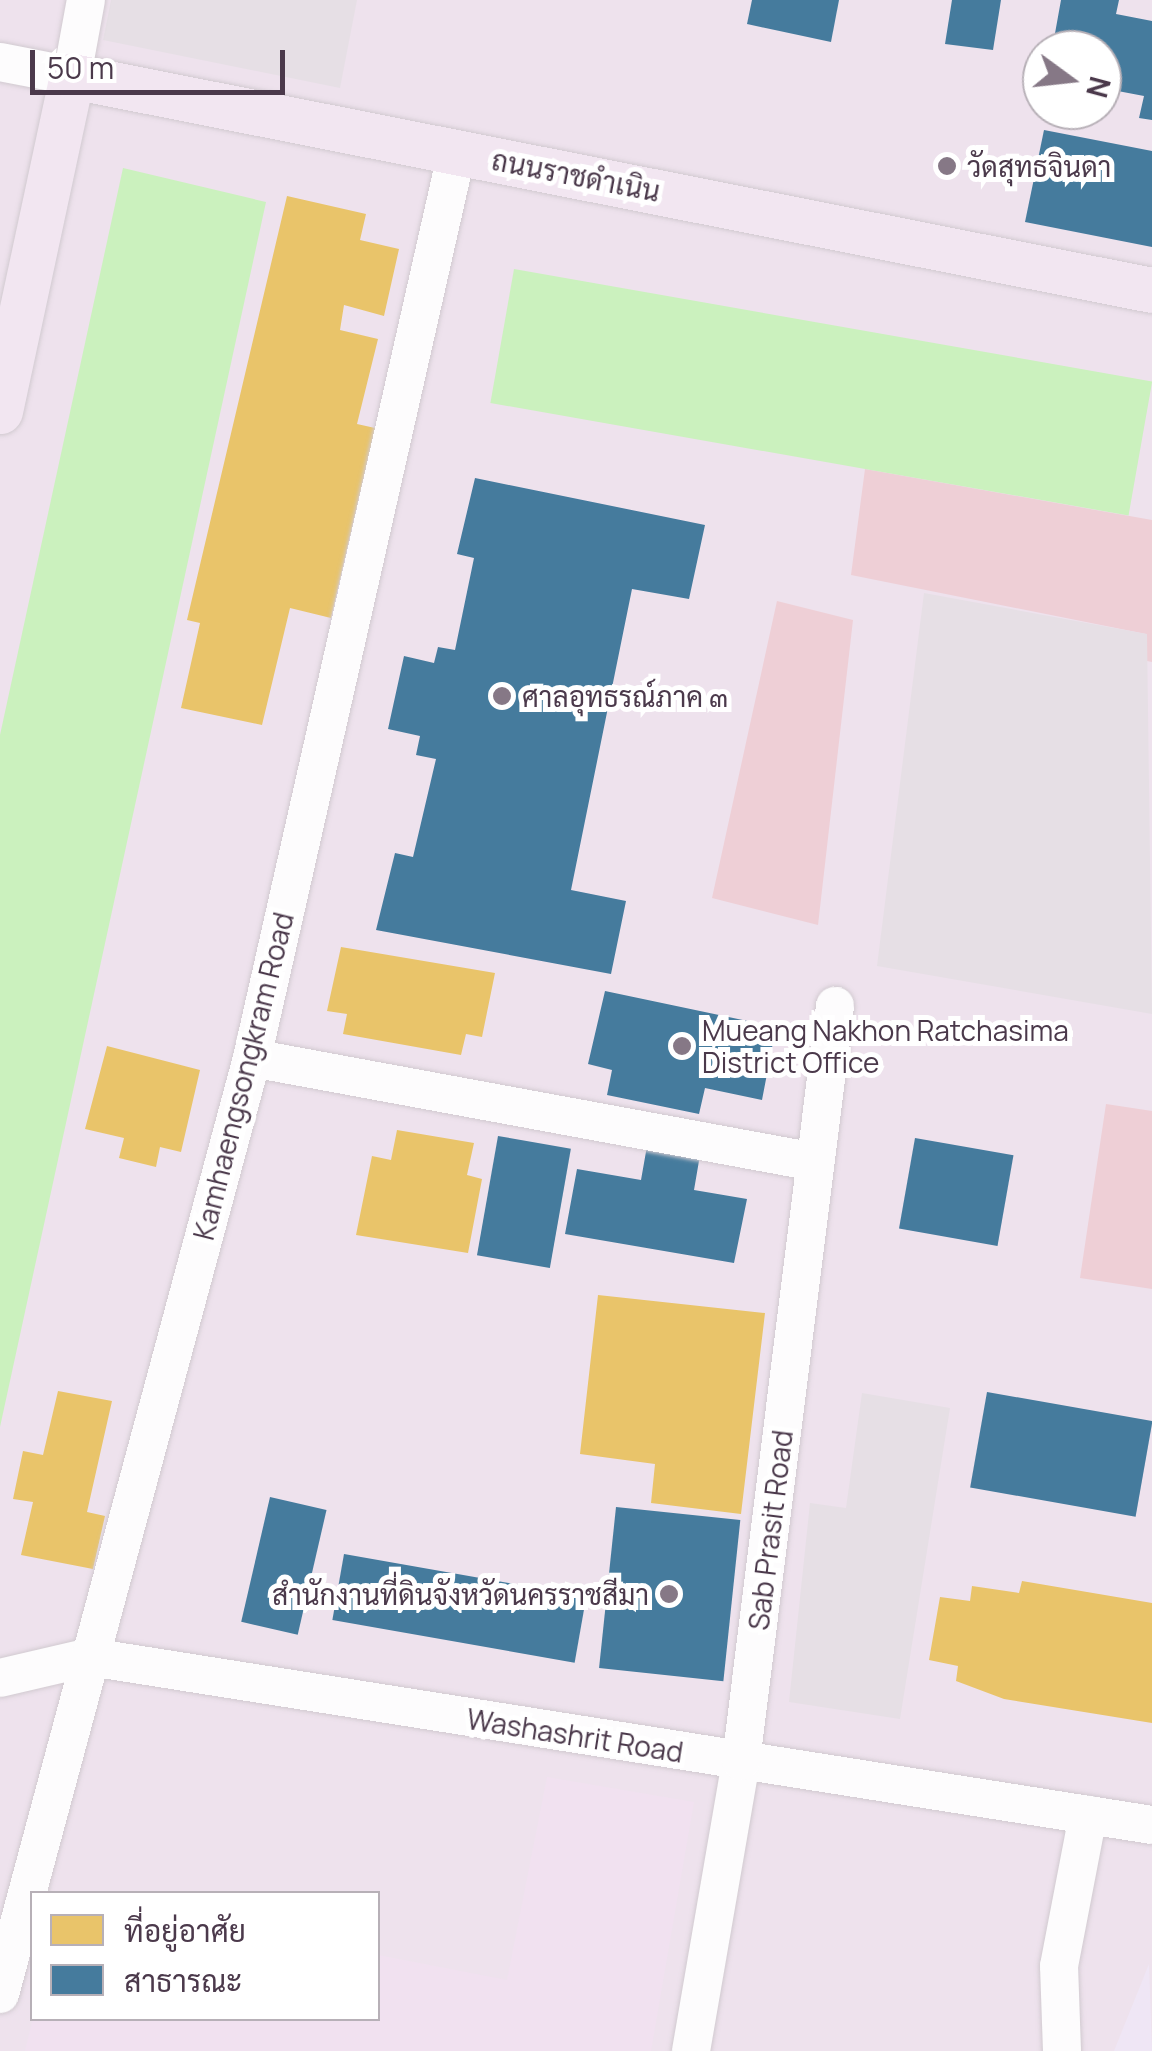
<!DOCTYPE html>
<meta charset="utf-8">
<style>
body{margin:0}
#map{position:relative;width:1152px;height:2051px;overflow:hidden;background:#f4eef3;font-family:Manrope,Sarabun,sans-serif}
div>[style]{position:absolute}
.residential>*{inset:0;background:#eee2ed}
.education>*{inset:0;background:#f1e1f0}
.medical>*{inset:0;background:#efe6f5}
.green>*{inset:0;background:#eecfd6}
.parking>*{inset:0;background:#e6dfe5}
.water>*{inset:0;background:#cbf1be;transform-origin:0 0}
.homes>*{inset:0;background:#e9c46a}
.public>*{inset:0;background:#457b9d;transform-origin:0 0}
.roads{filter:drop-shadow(0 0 2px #d1cad0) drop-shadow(0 0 2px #d1cad0)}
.minor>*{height:38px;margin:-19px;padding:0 19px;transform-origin:19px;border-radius:19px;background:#fdfcfd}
.major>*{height:45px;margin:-22.5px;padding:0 22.5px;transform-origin:22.5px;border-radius:22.5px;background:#f2e6f1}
.dots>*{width:28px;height:28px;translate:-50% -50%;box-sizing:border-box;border:5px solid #fff;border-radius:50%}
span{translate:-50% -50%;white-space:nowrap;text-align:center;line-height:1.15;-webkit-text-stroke:10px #fff;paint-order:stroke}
.poi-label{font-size:28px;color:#4b394b}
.left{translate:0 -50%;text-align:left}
.right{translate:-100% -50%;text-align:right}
.street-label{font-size:28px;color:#4b394b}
.legend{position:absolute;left:30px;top:1891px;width:350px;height:130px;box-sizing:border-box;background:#fff;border:2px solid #b7b0b7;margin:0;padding:12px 18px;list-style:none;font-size:30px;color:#4b394b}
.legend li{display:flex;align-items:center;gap:20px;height:50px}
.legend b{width:50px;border:2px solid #b7b0b7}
.north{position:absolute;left:1022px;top:30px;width:100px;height:100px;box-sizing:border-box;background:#fff;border:2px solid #b7b0b7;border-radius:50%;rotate:105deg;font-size:28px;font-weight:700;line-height:40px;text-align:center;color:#4b394b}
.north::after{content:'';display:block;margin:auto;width:35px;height:45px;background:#867886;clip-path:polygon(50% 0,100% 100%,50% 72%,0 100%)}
.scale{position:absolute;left:30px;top:50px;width:255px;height:45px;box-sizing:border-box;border:5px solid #4b394b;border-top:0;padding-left:12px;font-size:30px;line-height:35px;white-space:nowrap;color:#4b394b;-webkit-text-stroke:8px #fff;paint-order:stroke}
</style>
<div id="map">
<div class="residential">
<div style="clip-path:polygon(evenodd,0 0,1152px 0,1152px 2051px,0 2051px,0 0,1042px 50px,1102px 50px,1102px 110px,1042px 110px,1042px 50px,0 0,32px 1894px,378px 1894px,378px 2018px,32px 2018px,32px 1894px)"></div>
</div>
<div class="education">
<div style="clip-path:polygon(547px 1777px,694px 1802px,651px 2051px,25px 2051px,33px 2019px,378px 2018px,378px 1955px,507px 1980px)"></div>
</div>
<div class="medical">
<div style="clip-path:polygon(1149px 1964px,1152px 2051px,1114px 2051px)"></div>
</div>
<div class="green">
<div style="clip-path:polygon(865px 469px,1152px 520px,1152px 662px,1142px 660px,1146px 634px,851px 575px)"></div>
<div style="clip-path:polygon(777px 601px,853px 620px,818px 925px,712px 898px)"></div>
<div style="clip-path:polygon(1106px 1104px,1152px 1111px,1152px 1289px,1080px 1278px)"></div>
</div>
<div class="parking">
<div style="clip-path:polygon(111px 0,357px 0,340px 88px,103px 40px)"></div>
<div style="clip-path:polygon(924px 593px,1147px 634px,1152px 1014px,877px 966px)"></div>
<div style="clip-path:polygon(862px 1393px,950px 1408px,900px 1719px,789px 1702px,810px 1503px,846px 1508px)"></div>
</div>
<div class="water">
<div style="clip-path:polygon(123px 168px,266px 202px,0 1427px,0 735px)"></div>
<div style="left:514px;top:269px;width:648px;height:136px;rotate:10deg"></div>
</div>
<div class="homes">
<div style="clip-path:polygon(287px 196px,366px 214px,360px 240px,399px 249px,384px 316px,344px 305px,340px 330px,378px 339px,357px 424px,375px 428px,331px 618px,290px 608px,262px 725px,181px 708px,200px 623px,187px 620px)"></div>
<div style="clip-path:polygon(341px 947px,495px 973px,482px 1037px,466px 1034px,461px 1055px,343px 1034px,347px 1014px,327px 1011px)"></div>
<div style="clip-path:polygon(107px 1046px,200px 1070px,181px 1152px,160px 1147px,156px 1167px,119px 1158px,124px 1138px,85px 1129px)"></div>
<div style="clip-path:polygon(397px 1130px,474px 1143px,467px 1175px,482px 1179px,468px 1253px,356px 1235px,372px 1156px,391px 1160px)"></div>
<div style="clip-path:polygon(598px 1295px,765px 1313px,741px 1514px,651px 1503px,655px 1464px,580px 1454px)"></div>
<div style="clip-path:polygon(58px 1391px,112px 1401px,87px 1512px,105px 1516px,93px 1569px,21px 1555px,33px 1502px,13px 1499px,23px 1451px,43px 1455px)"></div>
<div style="clip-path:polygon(1022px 1581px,1152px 1603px,1152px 1723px,1004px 1699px,956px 1681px,958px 1666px,929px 1660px,940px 1597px,970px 1601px,972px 1586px,1019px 1593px)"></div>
</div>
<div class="public">
<div style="clip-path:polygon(752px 0,839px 0,831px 42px,747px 24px)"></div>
<div style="clip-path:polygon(952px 0,1001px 0,993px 50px,945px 44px)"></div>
<div style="clip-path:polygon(1061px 0,1119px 0,1116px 14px,1152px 21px,1152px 120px,1139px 118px,1144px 96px,1102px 88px,1102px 50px,1052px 50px)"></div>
<div style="clip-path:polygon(1044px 130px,1152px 151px,1152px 247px,1025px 222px)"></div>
<div style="clip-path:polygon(475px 478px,705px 525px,689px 599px,632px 589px,571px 890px,626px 901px,611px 974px,376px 930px,395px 853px,413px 857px,436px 759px,416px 755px,420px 736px,388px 729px,404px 656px,434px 663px,438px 647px,455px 650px,474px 558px,457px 554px)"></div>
<div style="clip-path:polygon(605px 991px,776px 1027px,762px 1100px,705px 1088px,699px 1114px,607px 1095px,612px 1070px,588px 1064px)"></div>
<div style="left:498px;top:1136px;width:74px;height:121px;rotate:10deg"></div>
<div style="left:915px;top:1138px;width:100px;height:92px;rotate:10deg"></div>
<div style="clip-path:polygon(647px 1146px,700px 1155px,694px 1190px,747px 1199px,734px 1263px,565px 1234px,577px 1169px,641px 1180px)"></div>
<div style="left:987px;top:1392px;width:168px;height:97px;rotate:10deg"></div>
<div style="left:270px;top:1497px;width:58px;height:128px;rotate:13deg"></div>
<div style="left:616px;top:1507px;width:125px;height:162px;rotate:6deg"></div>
<div style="left:344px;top:1554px;width:246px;height:67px;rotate:10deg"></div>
</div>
<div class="roads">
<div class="minor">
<div style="left:0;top:62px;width:73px;rotate:11deg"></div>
<div style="left:72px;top:76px;width:77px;rotate:-79.6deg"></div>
<div style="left:252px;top:1058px;width:573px;rotate:10.47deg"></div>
<div style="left:0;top:1678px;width:92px;rotate:-13.1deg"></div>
<div style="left:90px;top:1657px;width:1075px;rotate:8.99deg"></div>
<div style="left:0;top:1994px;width:969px;rotate:-74.93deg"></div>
<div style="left:252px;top:1058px;width:930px;rotate:-77.26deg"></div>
<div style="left:691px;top:2051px;width:294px;rotate:-80.2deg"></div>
<div style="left:741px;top:1761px;width:761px;rotate:-82.9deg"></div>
<div style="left:1062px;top:2051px;width:85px;rotate:-92deg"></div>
<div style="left:1059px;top:1966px;width:154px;rotate:-79.1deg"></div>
</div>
<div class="major">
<div style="left:0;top:411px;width:343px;rotate:-77.9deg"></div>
<div style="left:72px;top:76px;width:1101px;rotate:11.21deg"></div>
</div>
</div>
<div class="dots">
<div style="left:947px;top:166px;background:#867886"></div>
<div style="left:502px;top:696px;background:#867886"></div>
<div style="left:682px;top:1046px;background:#867886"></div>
<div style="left:669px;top:1594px;background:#867886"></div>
</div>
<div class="poi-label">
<span class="left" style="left:967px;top:166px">วัดสุทธจินดา</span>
<span class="left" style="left:522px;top:696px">ศาลอุทธรณ์ภาค ๓</span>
<span class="left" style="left:702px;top:1046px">Mueang Nakhon Ratchasima<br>District Office</span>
<span class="right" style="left:649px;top:1594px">สำนักงานที่ดินจังหวัดนครราชสีมา</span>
</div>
<div class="street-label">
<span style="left:576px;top:175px;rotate:11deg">ถนนราชดำเนิน</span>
<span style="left:243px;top:1076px;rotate:-76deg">Kamhaengsongkram Road</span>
<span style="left:770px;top:1530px;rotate:-83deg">Sab Prasit Road</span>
<span style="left:575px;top:1735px;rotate:9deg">Washashrit Road</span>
</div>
<ul class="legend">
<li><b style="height:28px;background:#e9c46a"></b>ที่อยู่อาศัย</li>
<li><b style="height:28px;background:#457b9d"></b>สาธารณะ</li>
</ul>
<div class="north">N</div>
<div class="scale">50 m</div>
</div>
